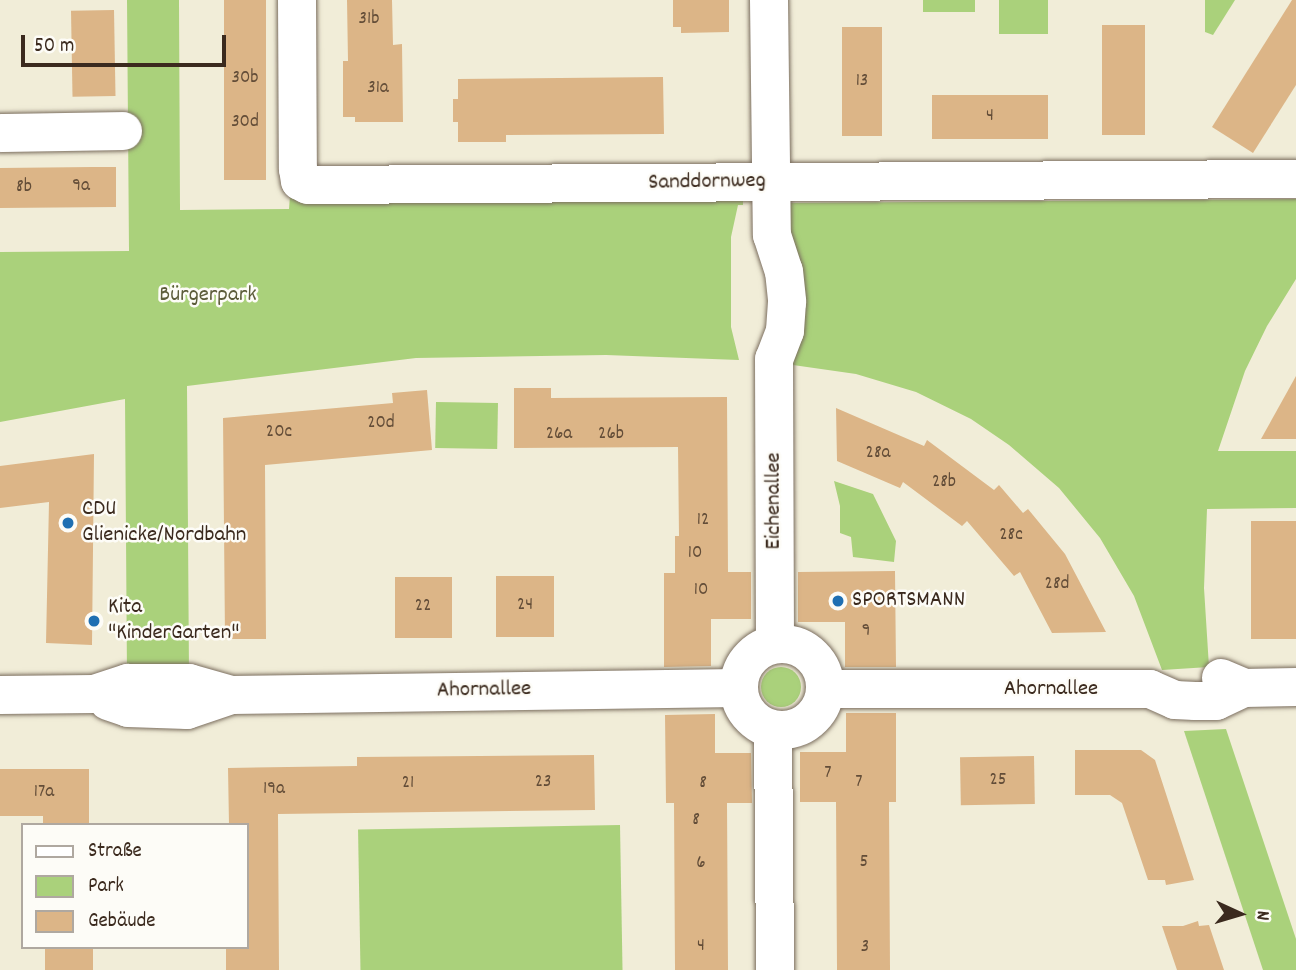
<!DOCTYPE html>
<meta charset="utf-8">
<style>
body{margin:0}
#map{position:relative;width:1296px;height:970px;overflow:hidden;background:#f1edd8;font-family:Dekko,sans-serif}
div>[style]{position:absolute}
.green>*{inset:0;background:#aad17b;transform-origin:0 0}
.round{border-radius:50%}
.building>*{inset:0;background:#dcb587;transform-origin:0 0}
.roads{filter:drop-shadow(0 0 2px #7b6e5f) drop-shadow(0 0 2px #7b6e5f)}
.minor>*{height:38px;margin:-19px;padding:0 19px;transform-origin:19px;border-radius:19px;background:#fff}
.minor>.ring{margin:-19px;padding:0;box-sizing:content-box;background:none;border:38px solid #fff;border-radius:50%}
.dots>*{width:19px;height:19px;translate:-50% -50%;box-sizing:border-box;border:4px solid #fdfcf7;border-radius:50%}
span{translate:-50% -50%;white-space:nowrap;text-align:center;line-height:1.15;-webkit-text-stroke:5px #fdfcf7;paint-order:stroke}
.number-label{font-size:19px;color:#634d38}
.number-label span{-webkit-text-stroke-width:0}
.street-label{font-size:23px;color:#3b2a1e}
.park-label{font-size:23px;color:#5c5c3a}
.poi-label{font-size:23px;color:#3b2a1e}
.left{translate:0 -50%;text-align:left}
.legend{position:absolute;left:21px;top:823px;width:228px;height:126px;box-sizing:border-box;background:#fdfcf7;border:2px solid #afa8a0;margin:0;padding:9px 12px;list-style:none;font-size:21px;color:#3b2a1e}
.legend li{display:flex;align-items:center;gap:14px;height:35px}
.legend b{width:35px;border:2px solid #afa8a0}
.north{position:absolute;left:1205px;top:879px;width:70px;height:70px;-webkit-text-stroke:5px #fdfcf7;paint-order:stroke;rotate:94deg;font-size:19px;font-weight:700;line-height:28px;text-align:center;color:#3b2a1e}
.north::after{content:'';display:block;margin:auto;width:24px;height:32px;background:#3b2a1e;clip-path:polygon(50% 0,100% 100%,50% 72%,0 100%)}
.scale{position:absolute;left:21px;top:35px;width:205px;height:32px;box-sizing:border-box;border:4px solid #3b2a1e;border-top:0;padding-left:9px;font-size:21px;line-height:24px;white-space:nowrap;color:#3b2a1e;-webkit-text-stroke:5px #fdfcf7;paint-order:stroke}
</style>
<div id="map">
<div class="green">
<div style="clip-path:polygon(127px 0,179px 0,180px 210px,289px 209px,290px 196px,743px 193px,743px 205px,738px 205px,731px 237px,731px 327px,739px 360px,606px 355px,416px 358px,187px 386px,189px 675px,127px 676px,125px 399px,0 422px,0 252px,129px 251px)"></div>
<div style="left:923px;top:0;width:52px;height:12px"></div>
<div style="left:999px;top:0;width:49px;height:34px"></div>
<div style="clip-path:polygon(1205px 0,1235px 0,1213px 35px,1205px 32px)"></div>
<div style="clip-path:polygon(1296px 199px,1296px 279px,1267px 326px,1245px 371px,1218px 451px,1296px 451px,1296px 508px,1207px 509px,1204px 588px,1209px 667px,1162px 670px,1134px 596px,1100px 538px,1059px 488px,1009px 445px,971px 419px,916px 392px,856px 374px,786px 364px,792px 237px,784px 203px)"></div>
<div style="left:436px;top:402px;width:62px;height:46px;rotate:1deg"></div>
<div style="clip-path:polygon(834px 481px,873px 494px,896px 541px,894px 562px,853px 557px,851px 537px,840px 533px,840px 506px)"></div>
<div class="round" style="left:761px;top:667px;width:40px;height:40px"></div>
<div style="clip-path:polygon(1226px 729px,1296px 939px,1296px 970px,1263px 970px,1184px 731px)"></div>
<div style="left:620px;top:825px;width:145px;height:262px;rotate:89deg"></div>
</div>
<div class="building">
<div style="left:224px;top:0;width:42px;height:180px"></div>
<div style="clip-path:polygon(347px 0,392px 0,393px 45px,402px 44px,403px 122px,355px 122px,355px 117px,343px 117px,343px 61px,348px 61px)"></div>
<div style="clip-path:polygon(673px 0,729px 0,729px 32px,681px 33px,681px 27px,673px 27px)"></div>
<div style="clip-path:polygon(1292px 0,1296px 0,1296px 85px,1253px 153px,1212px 127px)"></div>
<div style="left:114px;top:10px;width:86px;height:43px;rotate:89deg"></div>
<div style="left:1102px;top:25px;width:43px;height:110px"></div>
<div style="left:842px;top:27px;width:40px;height:109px"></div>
<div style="clip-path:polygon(663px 77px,664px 134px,506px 135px,506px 142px,458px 142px,458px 122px,453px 122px,453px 99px,458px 99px,458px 79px)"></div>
<div style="left:932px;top:95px;width:116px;height:44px"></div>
<div style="clip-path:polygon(92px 167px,116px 167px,116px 207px,0 208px,0 168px)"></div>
<div style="clip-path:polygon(1296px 376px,1296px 439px,1261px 439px)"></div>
<div style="clip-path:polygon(514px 388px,551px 388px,551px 398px,727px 397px,728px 572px,751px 572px,751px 619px,711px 619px,711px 666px,664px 667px,664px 573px,675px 573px,675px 536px,679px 536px,678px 447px,514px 448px)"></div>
<div style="clip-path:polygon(427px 390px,432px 450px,265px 465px,266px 639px,225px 639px,223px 418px,393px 403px,392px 393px)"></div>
<div style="clip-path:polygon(836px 408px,924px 446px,927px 440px,994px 490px,999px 485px,1023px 513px,1028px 509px,1065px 554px,1106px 632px,1052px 633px,1020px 572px,1014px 576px,967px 521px,962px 526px,903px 482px,900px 488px,837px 461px)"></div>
<div style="clip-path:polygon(94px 454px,92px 645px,46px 643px,49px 502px,0 508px,0 466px)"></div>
<div style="left:1251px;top:521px;width:45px;height:118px"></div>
<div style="clip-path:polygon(895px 571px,896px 667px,845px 667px,845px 622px,798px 622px,798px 572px)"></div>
<div style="left:496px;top:576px;width:58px;height:61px"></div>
<div style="left:395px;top:577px;width:57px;height:61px"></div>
<div style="clip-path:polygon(846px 713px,896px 713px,896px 802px,889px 802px,890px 970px,837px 970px,836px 802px,800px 802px,800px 752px,846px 752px)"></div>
<div style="clip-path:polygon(715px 714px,715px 753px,751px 753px,752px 803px,727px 803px,728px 970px,675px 970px,674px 803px,666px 803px,665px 715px)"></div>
<div style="clip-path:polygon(1075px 750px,1141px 750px,1155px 760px,1194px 880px,1166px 885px,1165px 880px,1148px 880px,1122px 803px,1110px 795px,1075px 795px)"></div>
<div style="clip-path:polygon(594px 755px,595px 810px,278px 814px,279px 970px,226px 970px,226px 947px,247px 947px,247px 825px,229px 825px,228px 768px,357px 766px,357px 757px)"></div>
<div style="left:1034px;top:756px;width:48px;height:74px;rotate:89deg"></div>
<div style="clip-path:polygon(0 769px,89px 769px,89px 825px,43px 825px,43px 816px,0 816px)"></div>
<div style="clip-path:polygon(1198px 921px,1199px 926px,1209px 925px,1224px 970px,1177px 970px,1162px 926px,1183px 926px)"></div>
<div style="left:45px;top:947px;width:48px;height:23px"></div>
</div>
<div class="roads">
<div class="minor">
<div style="left:297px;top:0;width:169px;rotate:89.7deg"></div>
<div style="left:298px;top:169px;width:12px;rotate:81deg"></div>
<div style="left:300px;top:181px;width:9px;rotate:27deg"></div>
<div style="left:308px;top:185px;width:988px;rotate:-0.35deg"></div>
<div style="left:769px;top:0;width:235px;rotate:89.3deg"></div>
<div style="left:772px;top:235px;width:38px;rotate:72deg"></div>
<div style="left:784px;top:271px;width:31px;rotate:84deg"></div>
<div style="left:787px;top:302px;width:29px;rotate:94deg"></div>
<div style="left:785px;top:331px;width:30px;rotate:111deg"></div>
<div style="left:774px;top:359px;width:284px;rotate:89.8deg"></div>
<div style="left:0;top:133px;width:123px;rotate:-0.9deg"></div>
<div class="ring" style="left:739px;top:644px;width:48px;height:48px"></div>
<div style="left:1221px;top:678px;width:25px;rotate:23deg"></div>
<div style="left:1244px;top:688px;width:52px;rotate:-1.1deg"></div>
<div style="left:826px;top:689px;width:324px"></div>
<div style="left:1150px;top:689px;width:27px;rotate:24deg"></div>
<div style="left:1175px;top:700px;width:20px;rotate:3deg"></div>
<div style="left:1195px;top:701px;width:21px"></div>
<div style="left:1216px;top:701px;width:31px;rotate:-25deg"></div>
<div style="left:0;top:695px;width:94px;rotate:-0.6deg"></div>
<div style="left:94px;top:694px;width:36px;rotate:-18deg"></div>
<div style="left:128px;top:683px;width:61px"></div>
<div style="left:189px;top:683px;width:44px;rotate:15.9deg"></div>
<div style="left:231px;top:695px;width:507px;rotate:-0.79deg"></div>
<div style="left:108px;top:701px;width:21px;rotate:19deg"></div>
<div style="left:128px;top:708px;width:59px;rotate:1.9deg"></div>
<div style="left:187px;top:710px;width:46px;rotate:-18.8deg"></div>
<div style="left:773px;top:730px;width:240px;rotate:89.5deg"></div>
</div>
</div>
<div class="dots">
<div style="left:68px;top:523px;background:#1f6fb2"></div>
<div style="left:838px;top:601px;background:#1f6fb2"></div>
<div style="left:94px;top:621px;background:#1f6fb2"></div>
</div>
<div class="number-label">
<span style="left:369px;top:20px">31b</span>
<span style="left:245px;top:79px">30b</span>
<span style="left:862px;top:82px">13</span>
<span style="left:378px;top:89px">31a</span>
<span style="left:990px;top:117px">4</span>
<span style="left:245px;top:123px">30d</span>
<span style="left:81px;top:187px">9a</span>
<span style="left:24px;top:188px">8b</span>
<span style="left:381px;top:424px">20d</span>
<span style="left:279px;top:433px">20c</span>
<span style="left:559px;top:435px">26a</span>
<span style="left:611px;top:435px">26b</span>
<span style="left:878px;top:454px">28a</span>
<span style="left:944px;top:483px">28b</span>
<span style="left:703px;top:521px">12</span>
<span style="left:1011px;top:536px">28c</span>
<span style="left:695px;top:554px">10</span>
<span style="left:1057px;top:585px">28d</span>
<span style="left:701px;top:591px">10</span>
<span style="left:525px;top:606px">24</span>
<span style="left:423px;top:607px">22</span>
<span style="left:866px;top:632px">9</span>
<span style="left:828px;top:774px">7</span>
<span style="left:998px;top:781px">25</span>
<span style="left:543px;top:783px">23</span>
<span style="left:859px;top:783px">7</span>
<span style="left:408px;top:784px">21</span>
<span style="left:703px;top:784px">8</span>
<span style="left:274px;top:790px">19a</span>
<span style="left:44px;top:793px">17a</span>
<span style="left:696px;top:821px">8</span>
<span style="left:864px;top:863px">5</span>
<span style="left:701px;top:864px">6</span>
<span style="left:701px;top:947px">4</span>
<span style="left:865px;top:948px">3</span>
</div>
<div class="street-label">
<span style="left:707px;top:183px;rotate:-1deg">Sanddornweg</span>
<span style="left:775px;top:501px;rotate:-90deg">Eichenallee</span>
<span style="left:1051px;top:690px">Ahornallee</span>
<span style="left:484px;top:691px;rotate:-1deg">Ahornallee</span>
</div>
<div class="park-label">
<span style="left:208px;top:296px">Bürgerpark</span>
</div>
<div class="poi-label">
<span class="left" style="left:82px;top:523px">CDU<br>Glienicke/Nordbahn</span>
<span class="left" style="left:852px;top:601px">SPORTSMANN</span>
<span class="left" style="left:108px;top:621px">Kita<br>"KinderGarten"</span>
</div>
<ul class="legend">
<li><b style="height:9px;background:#fff"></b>Straße</li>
<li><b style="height:19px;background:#aad17b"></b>Park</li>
<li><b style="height:19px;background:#dcb587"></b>Gebäude</li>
</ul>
<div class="north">N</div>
<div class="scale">50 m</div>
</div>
